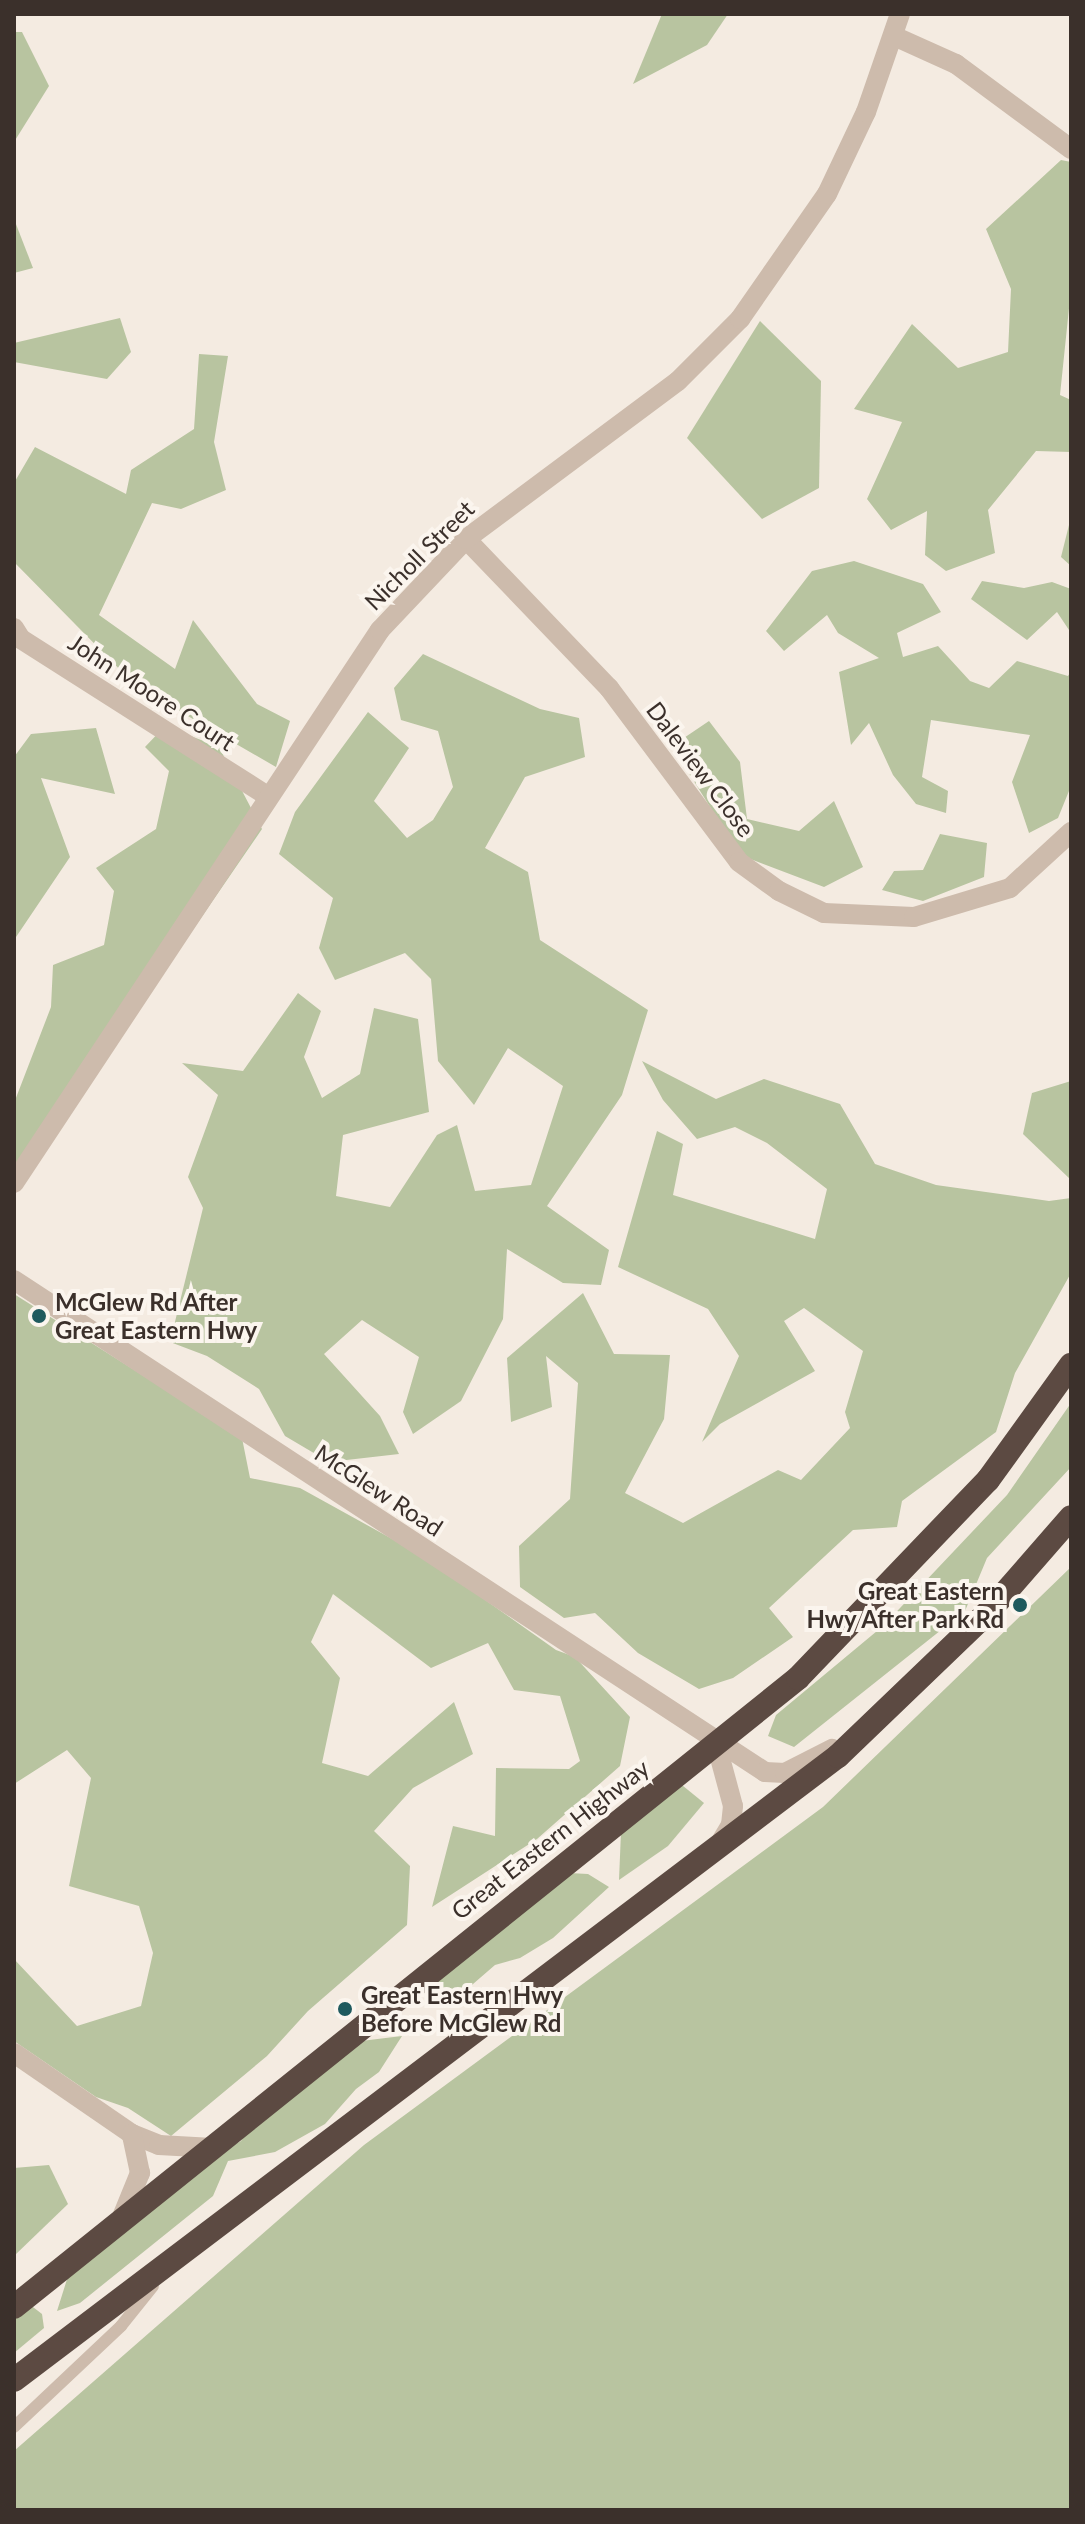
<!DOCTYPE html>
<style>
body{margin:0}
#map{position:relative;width:1085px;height:2524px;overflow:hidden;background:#f4ebe1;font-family:Lato,sans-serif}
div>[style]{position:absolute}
.green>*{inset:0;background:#b8c4a0}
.lane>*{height:12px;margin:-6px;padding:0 6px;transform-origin:6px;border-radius:6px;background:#cdbbac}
.street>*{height:20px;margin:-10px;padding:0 10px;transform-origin:10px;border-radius:10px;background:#cdbbac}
.highway>*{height:24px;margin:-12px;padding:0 12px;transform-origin:12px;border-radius:12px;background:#5c4a42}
.dots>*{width:22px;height:22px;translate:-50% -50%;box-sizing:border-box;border:4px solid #fbf5ee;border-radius:50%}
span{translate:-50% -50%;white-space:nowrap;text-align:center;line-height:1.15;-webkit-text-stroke:8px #fbf5ee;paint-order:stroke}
.street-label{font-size:24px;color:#3b302b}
.poi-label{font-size:24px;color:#3b302b;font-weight:700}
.left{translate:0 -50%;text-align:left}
.right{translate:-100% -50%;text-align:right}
.frame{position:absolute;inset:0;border:16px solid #3b302b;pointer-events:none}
</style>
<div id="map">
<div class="green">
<div style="clip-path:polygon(662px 14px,728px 14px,707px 45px,633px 84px)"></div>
<div style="clip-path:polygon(14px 32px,22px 32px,49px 86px,14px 142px)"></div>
<div style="clip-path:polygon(1061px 160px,1071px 162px,1071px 289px,1060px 395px,1071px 400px,1071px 452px,1036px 451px,988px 510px,995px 553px,946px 571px,925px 555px,927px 511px,891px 530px,867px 499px,902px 422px,854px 409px,912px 324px,958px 368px,1008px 352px,1011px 289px,986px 229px)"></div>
<div style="clip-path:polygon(14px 219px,33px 268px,14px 273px)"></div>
<div style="clip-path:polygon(120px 318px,131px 352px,107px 379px,14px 362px,14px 343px)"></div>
<div style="clip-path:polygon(760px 321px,821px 381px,819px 488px,762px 519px,687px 438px)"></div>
<div style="clip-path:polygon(199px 354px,228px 356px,214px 442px,226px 490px,181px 509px,152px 503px,99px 615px,175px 669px,193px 620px,257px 704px,290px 721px,276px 767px,136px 686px,14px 562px,14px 483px,35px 447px,126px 494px,131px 470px,194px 429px)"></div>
<div style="clip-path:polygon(1071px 517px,1071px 566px,1061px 557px)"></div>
<div style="clip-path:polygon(854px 561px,923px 584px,941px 612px,897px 633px,903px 657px,938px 646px,970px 681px,989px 688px,1017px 661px,1068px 676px,1071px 671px,1071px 786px,1058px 818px,1029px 833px,1012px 782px,1030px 735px,931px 720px,922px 777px,948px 791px,946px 813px,916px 804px,893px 775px,869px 723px,851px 745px,839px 672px,879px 658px,838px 633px,827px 615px,784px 651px,766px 631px,812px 571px)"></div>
<div style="clip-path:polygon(982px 581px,1024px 588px,1052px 582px,1071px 589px,1071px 633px,1057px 612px,1027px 640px,971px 599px)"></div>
<div style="clip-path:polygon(423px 654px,540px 709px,579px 718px,585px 757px,525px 777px,485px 848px,528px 872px,540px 940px,648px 1010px,622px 1095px,547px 1206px,609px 1250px,601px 1285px,563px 1283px,507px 1249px,503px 1319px,461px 1401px,413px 1434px,403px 1412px,419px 1357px,362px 1320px,324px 1354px,380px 1416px,399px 1454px,329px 1462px,285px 1436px,259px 1389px,207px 1356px,170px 1342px,203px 1208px,188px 1177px,218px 1095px,182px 1063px,243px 1071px,298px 993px,321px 1011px,304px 1057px,322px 1098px,360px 1074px,374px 1008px,418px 1019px,429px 1112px,343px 1135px,336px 1196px,390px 1207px,437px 1135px,457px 1125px,475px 1191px,531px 1185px,563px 1086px,508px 1048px,474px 1105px,438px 1061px,431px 979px,405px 953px,335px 980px,319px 948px,333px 898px,279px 854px,295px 812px,368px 712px,409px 748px,374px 801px,407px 838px,433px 820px,453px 787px,438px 731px,401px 720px,394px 688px)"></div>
<div style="clip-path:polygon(709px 721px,740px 762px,747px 819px,799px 831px,834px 801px,863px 867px,824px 887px,740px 855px,672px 746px)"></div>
<div style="clip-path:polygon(165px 726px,219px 747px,262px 829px,14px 1190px,14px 1103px,51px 1007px,53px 965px,104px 945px,114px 891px,96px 868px,156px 829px,169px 771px,145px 747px)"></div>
<div style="clip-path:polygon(96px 728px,115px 794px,41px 778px,70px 857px,14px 940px,14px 757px,31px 734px)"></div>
<div style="clip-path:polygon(940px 834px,987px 843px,984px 877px,923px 901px,882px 890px,894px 871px,923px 870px)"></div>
<div style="clip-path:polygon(642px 1061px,716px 1099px,764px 1079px,840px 1104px,875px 1164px,936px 1185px,1049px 1201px,1071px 1198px,1071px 1273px,1015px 1373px,996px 1432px,902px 1501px,897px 1527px,853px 1530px,769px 1608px,793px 1637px,733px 1678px,699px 1689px,638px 1653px,595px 1613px,564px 1618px,520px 1587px,519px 1546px,570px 1499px,578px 1383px,546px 1356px,552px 1407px,511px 1422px,507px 1358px,583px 1293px,614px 1354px,670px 1355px,664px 1419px,625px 1493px,683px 1523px,778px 1470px,801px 1480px,850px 1428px,845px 1412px,863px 1351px,804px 1308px,784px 1321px,815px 1371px,720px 1424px,702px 1442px,739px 1356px,708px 1309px,618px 1267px,657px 1131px,683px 1144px,673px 1195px,815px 1239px,827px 1189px,767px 1143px,735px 1127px,697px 1139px,663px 1100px)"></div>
<div style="clip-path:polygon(1071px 1081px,1071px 1180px,1023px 1134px,1032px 1093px)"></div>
<div style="clip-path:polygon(14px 1294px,242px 1438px,250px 1478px,300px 1488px,423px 1556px,556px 1650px,575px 1657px,630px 1717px,620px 1766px,537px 1839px,432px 1907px,453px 1826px,495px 1836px,496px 1768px,569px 1769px,580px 1761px,560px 1696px,514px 1690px,488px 1643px,431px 1668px,333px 1594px,311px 1642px,340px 1678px,322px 1763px,368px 1776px,454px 1702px,473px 1754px,413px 1788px,374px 1831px,410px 1866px,407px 1925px,308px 2011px,267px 2056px,171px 2136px,128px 2108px,96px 2097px,14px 2041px,14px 1959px,77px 2026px,141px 2006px,153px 1953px,139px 1906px,69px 1886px,91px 1778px,67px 1750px,14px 1784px)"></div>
<div style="clip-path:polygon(1071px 1403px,1071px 1467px,987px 1558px,965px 1611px,794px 1747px,768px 1736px,776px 1715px,883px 1626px,1007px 1495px)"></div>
<div style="clip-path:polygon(1071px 1567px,1071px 2510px,14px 2510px,14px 2451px,364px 2145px,823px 1807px)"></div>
<div style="clip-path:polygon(677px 1781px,704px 1803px,668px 1846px,619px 1880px,621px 1832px)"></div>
<div style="clip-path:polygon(569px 1873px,588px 1874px,609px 1887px,553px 1938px,520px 1958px,495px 1965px,451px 2003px,434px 1981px)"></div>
<div style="clip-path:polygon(402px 2036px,379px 2072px,356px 2089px,325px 2124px,275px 2152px,228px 2161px,213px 2196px,80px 2303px,57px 2311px,69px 2273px,193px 2167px,241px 2141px,280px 2087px,353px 2042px)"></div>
<div style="clip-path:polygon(49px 2165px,68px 2204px,14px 2256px,14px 2168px)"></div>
<div style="clip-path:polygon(29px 2304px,42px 2314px,44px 2328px,14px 2353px,14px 2315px)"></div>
</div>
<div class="lane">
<div style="left:14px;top:2427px;width:147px;rotate:-43.3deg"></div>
<div style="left:121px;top:2326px;width:51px;rotate:-51.3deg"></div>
</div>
<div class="street">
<div style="left:896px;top:37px;width:66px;rotate:24.2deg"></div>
<div style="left:956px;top:64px;width:143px;rotate:36.5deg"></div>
<div style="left:466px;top:539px;width:207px;rotate:46.2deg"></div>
<div style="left:609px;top:688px;width:217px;rotate:53.2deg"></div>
<div style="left:739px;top:862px;width:49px;rotate:35.9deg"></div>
<div style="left:779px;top:891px;width:50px;rotate:26.1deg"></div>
<div style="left:824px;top:913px;width:90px;rotate:2.5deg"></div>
<div style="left:914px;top:917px;width:100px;rotate:-16.8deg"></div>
<div style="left:1010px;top:888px;width:83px;rotate:-42.6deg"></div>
<div style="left:14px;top:628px;width:13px;rotate:58deg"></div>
<div style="left:21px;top:639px;width:292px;rotate:32.5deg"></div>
<div style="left:14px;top:1183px;width:663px;rotate:-56.5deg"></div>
<div style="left:380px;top:630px;width:125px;rotate:-46.6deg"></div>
<div style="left:466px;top:539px;width:264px;rotate:-36.7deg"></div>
<div style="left:678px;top:381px;width:88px;rotate:-45deg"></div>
<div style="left:740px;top:319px;width:152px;rotate:-55.2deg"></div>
<div style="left:827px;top:194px;width:91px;rotate:-64.6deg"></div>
<div style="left:866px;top:112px;width:104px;rotate:-70.9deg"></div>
<div style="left:14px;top:1280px;width:898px;rotate:33.23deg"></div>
<div style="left:765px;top:1772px;width:20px;rotate:3deg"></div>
<div style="left:785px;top:1773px;width:53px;rotate:-27.1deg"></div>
<div style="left:716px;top:1743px;width:65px;rotate:74.9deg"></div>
<div style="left:733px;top:1806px;width:19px;rotate:96deg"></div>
<div style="left:731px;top:1825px;width:23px;rotate:121deg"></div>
<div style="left:14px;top:2053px;width:143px;rotate:34.5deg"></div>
<div style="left:132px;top:2134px;width:29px;rotate:22deg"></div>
<div style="left:159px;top:2145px;width:54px;rotate:3.2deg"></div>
<div style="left:122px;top:2217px;width:48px;rotate:-67.8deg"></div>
<div style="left:140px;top:2173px;width:40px;rotate:-102deg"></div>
</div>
<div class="highway">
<div style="left:14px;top:2307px;width:1005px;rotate:-38.74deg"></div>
<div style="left:798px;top:1678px;width:274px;rotate:-46.2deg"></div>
<div style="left:988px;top:1480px;width:142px;rotate:-54.2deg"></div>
<div style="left:14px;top:2380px;width:1034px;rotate:-37.14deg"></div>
<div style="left:838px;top:1756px;width:211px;rotate:-43.8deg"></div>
<div style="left:990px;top:1610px;width:123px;rotate:-48.9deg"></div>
</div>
<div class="dots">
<div style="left:39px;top:1316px;background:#1f5a5e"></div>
<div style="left:1020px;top:1605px;background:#1f5a5e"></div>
<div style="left:345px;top:2009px;background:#1f5a5e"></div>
</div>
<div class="street-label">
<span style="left:419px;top:555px;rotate:-45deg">Nicholl Street</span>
<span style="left:152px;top:692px;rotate:33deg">John Moore Court</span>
<span style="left:701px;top:769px;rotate:53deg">Daleview Close</span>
<span style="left:379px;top:1490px;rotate:33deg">McGlew Road</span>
<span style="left:550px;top:1839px;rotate:-38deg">Great Eastern Highway</span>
</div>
<div class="poi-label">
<span class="left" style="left:55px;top:1316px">McGlew Rd After<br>Great Eastern Hwy</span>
<span class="right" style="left:1004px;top:1605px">Great Eastern<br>Hwy After Park Rd</span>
<span class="left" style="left:361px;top:2009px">Great Eastern Hwy<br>Before McGlew Rd</span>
</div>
<div class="frame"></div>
</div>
